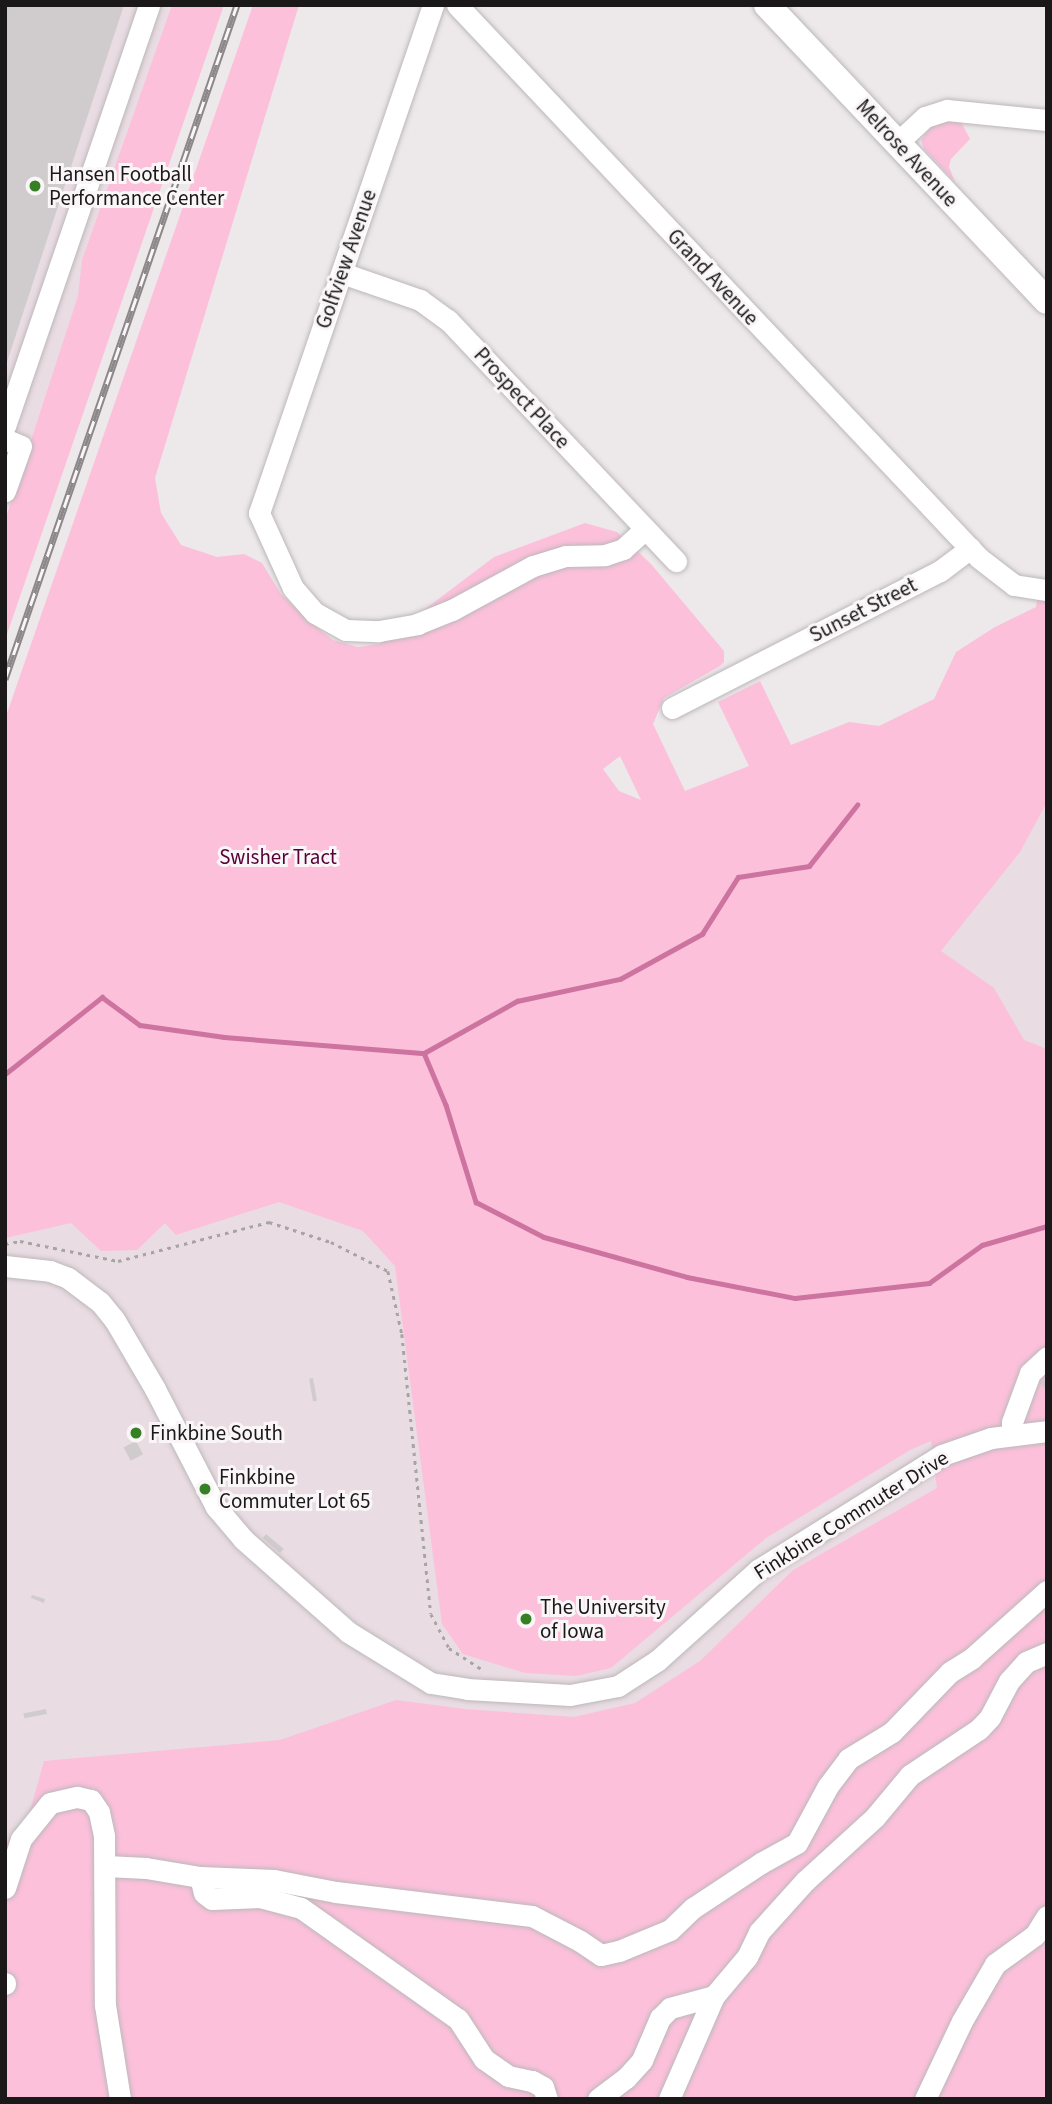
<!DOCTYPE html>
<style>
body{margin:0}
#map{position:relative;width:1052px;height:2104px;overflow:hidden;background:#ede8ea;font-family:"Source Sans 3",sans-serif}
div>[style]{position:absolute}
.built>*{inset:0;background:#e9dce2}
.green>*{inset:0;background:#fcc0db}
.stream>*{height:4.5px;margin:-2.25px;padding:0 2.25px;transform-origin:2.25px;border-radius:2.25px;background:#cc739f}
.building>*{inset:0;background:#d0cccd;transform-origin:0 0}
.path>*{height:2.5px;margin-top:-1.25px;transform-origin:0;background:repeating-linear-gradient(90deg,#a8a4a5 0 3.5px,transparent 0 8.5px)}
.roads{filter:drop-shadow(0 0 2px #bcb8ba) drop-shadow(0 0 2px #bcb8ba)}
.minor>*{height:21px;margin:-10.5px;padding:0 10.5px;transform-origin:10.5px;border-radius:10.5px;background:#fff}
.major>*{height:26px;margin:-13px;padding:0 13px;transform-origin:13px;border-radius:13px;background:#fff}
.rail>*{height:7px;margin-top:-3.5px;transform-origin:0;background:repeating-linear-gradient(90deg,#faf6f8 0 13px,#8c888a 0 26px);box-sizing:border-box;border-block:2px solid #8c888a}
.dots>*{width:19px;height:19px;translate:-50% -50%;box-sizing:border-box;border:4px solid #faf6f8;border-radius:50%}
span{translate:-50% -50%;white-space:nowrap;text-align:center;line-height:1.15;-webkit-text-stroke:6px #faf6f8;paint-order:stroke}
.street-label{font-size:21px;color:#1a1819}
.poi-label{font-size:21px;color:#1a1819}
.left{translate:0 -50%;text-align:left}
.park-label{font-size:21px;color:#560236}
.frame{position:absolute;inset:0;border:7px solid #1a1819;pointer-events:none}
</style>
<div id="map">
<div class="built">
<div style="clip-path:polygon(5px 5px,179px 5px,5px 517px)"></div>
<div style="clip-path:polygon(1047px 738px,1047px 2099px,5px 2099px,5px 778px,175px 1138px)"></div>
</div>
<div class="green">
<div style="clip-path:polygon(172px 5px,224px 5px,5px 640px,5px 520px,78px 296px,82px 260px)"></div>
<div style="clip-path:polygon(evenodd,253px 5px,299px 5px,155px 478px,161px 513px,181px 545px,217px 557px,244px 554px,262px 563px,281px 594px,311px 623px,333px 640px,358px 647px,379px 644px,494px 557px,585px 523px,617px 532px,651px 564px,724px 651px,724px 662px,720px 666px,664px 698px,653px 724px,685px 791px,749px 766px,718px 702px,760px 681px,791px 745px,849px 722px,879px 726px,934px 699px,956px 652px,995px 627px,1036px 607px,1037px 599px,1047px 599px,1047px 802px,1020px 852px,941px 951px,994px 988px,1024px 1040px,1047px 1049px,1047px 2099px,5px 2099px,5px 1844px,28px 1818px,44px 1761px,280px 1740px,396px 1700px,465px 1709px,574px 1717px,635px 1703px,700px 1661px,793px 1570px,937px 1488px,931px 1441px,910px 1450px,766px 1538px,611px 1668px,576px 1676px,525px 1673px,463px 1654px,442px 1624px,395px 1266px,363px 1231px,279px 1202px,176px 1235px,165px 1223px,137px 1250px,101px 1251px,71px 1223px,5px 1238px,5px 719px,253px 5px,620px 756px,641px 800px,619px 791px,603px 769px,620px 756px)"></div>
<div style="clip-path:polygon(959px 118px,970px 139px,951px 159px,949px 167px,955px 182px,924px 149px,921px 140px,934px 123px)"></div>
</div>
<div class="stream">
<div style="left:424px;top:1053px;width:107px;rotate:-29.2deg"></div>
<div style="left:517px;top:1001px;width:105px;rotate:-12.1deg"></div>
<div style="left:620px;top:979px;width:94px;rotate:-28.8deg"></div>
<div style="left:702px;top:934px;width:67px;rotate:-57.7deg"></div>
<div style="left:738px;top:877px;width:72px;rotate:-8.8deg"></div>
<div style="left:809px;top:866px;width:78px;rotate:-51.8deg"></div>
<div style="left:5px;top:1074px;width:124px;rotate:-38.4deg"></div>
<div style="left:102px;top:997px;width:47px;rotate:36.4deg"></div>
<div style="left:140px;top:1025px;width:85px;rotate:8.1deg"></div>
<div style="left:224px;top:1037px;width:201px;rotate:4.6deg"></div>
<div style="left:424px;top:1053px;width:56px;rotate:67.1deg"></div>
<div style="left:446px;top:1105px;width:102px;rotate:72.8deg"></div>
<div style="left:476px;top:1202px;width:76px;rotate:27.2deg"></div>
<div style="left:544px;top:1237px;width:148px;rotate:15.6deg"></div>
<div style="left:687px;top:1277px;width:110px;rotate:11deg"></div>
<div style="left:795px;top:1298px;width:135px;rotate:-6.4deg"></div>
<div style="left:929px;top:1283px;width:65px;rotate:-35.6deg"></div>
<div style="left:982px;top:1245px;width:68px;rotate:-16.3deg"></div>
</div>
<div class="building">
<div style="clip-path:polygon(5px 5px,124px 5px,6px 365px,5px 365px)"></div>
<div style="left:313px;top:1378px;width:23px;height:4px;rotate:80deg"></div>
<div style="clip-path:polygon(1047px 1378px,1047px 1392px,1040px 1383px)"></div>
<div style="left:136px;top:1441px;width:15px;height:14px;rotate:62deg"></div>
<div style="clip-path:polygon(266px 1534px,284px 1549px,280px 1553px,263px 1538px)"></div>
<div style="clip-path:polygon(32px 1595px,45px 1599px,44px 1603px,31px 1598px)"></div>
<div style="left:46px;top:1709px;width:5px;height:23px;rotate:79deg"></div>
</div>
<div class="path">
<div style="left:5px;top:1244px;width:15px;rotate:-11deg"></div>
<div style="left:20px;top:1241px;width:100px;rotate:11.5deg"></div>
<div style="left:118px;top:1261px;width:156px;rotate:-14.5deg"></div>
<div style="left:269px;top:1222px;width:65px;rotate:17.9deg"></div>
<div style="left:331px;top:1242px;width:64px;rotate:27deg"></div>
<div style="left:388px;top:1271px;width:65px;rotate:77.5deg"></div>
<div style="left:402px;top:1334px;width:281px;rotate:84.1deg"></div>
<div style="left:431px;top:1614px;width:38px;rotate:62deg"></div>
<div style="left:449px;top:1648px;width:40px;rotate:32.9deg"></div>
</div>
<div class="roads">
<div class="minor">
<div style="left:433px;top:5px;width:537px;rotate:108.91deg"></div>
<div style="left:259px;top:513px;width:82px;rotate:65.6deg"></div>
<div style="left:293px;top:588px;width:33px;rotate:49deg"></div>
<div style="left:315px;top:613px;width:35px;rotate:29deg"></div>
<div style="left:346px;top:630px;width:33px;rotate:2deg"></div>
<div style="left:379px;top:631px;width:39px;rotate:-10deg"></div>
<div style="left:417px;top:624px;width:38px;rotate:-22deg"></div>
<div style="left:452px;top:610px;width:92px;rotate:-28.5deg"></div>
<div style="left:533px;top:566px;width:34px;rotate:-17deg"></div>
<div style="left:566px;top:556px;width:39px;rotate:-1deg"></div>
<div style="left:605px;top:555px;width:19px;rotate:-18deg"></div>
<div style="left:623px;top:549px;width:30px;rotate:-42deg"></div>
<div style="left:457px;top:5px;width:760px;rotate:46.65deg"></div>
<div style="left:979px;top:558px;width:44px;rotate:37.6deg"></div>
<div style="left:1014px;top:585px;width:33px;rotate:9deg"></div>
<div style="left:897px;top:143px;width:38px;rotate:-43deg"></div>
<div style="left:925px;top:117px;width:23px;rotate:-18deg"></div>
<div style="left:947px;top:110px;width:100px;rotate:5.7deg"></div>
<div style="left:342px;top:273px;width:83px;rotate:19.1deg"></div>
<div style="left:420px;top:300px;width:34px;rotate:36deg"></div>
<div style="left:448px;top:320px;width:332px;rotate:46.6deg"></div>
<div style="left:5px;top:426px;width:445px;rotate:-71.1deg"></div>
<div style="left:5px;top:439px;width:17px;rotate:24deg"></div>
<div style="left:21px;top:446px;width:48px;rotate:109.6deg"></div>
<div style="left:672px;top:708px;width:301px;rotate:-27.1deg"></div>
<div style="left:940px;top:571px;width:38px;rotate:-37deg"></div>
<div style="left:5px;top:1266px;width:45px;rotate:6.3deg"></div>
<div style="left:50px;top:1271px;width:19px;rotate:21deg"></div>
<div style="left:68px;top:1278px;width:40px;rotate:37deg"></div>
<div style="left:100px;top:1302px;width:22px;rotate:51deg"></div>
<div style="left:114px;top:1319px;width:81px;rotate:59.6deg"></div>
<div style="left:155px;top:1389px;width:133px;rotate:62.7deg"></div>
<div style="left:216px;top:1507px;width:42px;rotate:49.8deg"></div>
<div style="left:243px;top:1539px;width:140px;rotate:41.5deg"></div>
<div style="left:348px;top:1632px;width:97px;rotate:31.6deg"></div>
<div style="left:431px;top:1683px;width:36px;rotate:9deg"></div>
<div style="left:467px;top:1689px;width:103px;rotate:3.3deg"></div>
<div style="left:570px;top:1695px;width:49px;rotate:-10.6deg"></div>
<div style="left:618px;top:1686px;width:48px;rotate:-33deg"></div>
<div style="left:658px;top:1660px;width:135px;rotate:-42deg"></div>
<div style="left:758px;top:1570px;width:217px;rotate:-32deg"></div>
<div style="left:942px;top:1455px;width:52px;rotate:-19.1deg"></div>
<div style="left:991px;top:1438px;width:56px;rotate:-7.1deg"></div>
<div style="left:1012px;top:1435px;width:13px;rotate:-90deg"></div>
<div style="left:1012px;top:1422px;width:52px;rotate:-69.8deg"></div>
<div style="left:1030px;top:1373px;width:23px;rotate:-43deg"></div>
<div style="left:106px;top:1866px;width:40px;rotate:2.9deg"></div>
<div style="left:146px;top:1868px;width:55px;rotate:9.5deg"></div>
<div style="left:200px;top:1877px;width:16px;rotate:76deg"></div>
<div style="left:204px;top:1893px;width:10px;rotate:37deg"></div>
<div style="left:212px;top:1899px;width:48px;rotate:-2.4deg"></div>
<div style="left:260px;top:1897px;width:42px;rotate:15deg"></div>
<div style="left:301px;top:1908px;width:192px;rotate:35.3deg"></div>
<div style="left:458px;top:2019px;width:48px;rotate:57deg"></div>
<div style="left:484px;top:2059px;width:29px;rotate:35deg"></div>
<div style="left:508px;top:2076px;width:25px;rotate:12deg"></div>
<div style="left:532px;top:2081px;width:13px;rotate:29deg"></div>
<div style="left:543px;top:2087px;width:13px;rotate:72deg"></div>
<div style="left:200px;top:1877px;width:74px;rotate:2.3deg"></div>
<div style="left:274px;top:1880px;width:63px;rotate:11deg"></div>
<div style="left:336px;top:1892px;width:197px;rotate:7deg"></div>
<div style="left:532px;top:1916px;width:54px;rotate:27.5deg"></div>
<div style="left:580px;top:1941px;width:25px;rotate:34deg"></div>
<div style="left:601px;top:1955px;width:18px;rotate:-13deg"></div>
<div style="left:619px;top:1951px;width:55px;rotate:-22.4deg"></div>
<div style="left:670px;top:1930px;width:32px;rotate:-44deg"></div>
<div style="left:693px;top:1908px;width:82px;rotate:-33.5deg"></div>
<div style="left:761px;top:1863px;width:41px;rotate:-29.1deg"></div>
<div style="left:797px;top:1843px;width:65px;rotate:-61.5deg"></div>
<div style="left:828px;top:1786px;width:34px;rotate:-53deg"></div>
<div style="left:848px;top:1759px;width:52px;rotate:-31.5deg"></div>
<div style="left:892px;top:1732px;width:83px;rotate:-46deg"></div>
<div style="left:950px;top:1672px;width:26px;rotate:-32deg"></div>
<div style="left:972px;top:1658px;width:101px;rotate:-41.8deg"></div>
<div style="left:5px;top:1888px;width:52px;rotate:-71.9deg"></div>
<div style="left:21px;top:1839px;width:46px;rotate:-51.1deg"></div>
<div style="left:50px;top:1803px;width:28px;rotate:-13deg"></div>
<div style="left:77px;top:1797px;width:14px;rotate:12deg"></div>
<div style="left:91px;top:1800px;width:14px;rotate:56deg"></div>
<div style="left:99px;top:1812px;width:24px;rotate:78deg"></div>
<div style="left:104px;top:1835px;width:170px;rotate:89.7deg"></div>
<div style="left:105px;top:2005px;width:95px;rotate:80.9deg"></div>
<div style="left:5px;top:1983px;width:1px;rotate:90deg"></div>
<div style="left:598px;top:2099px;width:35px;rotate:-37deg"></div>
<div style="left:626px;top:2078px;width:24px;rotate:-48deg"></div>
<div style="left:642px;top:2060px;width:46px;rotate:-66.8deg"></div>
<div style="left:660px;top:2018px;width:14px;rotate:-45deg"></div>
<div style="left:670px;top:2008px;width:46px;rotate:-15.3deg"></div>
<div style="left:669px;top:2099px;width:112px;rotate:-66.4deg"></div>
<div style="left:714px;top:1996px;width:51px;rotate:-49.8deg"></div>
<div style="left:747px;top:1957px;width:28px;rotate:-64deg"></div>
<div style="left:759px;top:1932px;width:69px;rotate:-48deg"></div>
<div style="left:805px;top:1881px;width:95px;rotate:-42.4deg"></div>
<div style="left:875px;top:1817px;width:55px;rotate:-50.2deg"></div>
<div style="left:910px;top:1775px;width:83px;rotate:-33.7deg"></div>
<div style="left:979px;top:1729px;width:16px;rotate:-47deg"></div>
<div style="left:990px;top:1717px;width:41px;rotate:-62.2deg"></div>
<div style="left:1009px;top:1681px;width:25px;rotate:-48deg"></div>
<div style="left:1026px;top:1662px;width:23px;rotate:-23deg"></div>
<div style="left:925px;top:2099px;width:86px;rotate:-64.6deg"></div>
<div style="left:962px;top:2021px;width:66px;rotate:-59.9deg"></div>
<div style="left:995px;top:1964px;width:49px;rotate:-35.9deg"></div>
<div style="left:1035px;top:1935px;width:22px;rotate:-58deg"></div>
</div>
<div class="major">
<div style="left:767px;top:5px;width:407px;rotate:46.6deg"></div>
</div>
</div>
<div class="rail">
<div style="left:5px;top:679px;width:713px;rotate:-71.01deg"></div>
</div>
<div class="dots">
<div style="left:35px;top:186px;background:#367f25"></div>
<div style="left:136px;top:1433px;background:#367f25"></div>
<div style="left:205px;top:1489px;background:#367f25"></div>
<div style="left:526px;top:1619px;background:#367f25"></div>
</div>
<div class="street-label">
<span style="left:907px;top:153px;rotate:47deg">Melrose Avenue</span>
<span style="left:346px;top:259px;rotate:-71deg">Golfview Avenue</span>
<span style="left:713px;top:277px;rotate:47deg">Grand Avenue</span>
<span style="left:522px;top:398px;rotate:47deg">Prospect Place</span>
<span style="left:863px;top:610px;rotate:-27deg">Sunset Street</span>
<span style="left:851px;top:1515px;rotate:-32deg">Finkbine Commuter Drive</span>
</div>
<div class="poi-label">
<span class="left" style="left:49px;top:186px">Hansen Football<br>Performance Center</span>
<span class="left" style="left:150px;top:1433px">Finkbine South</span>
<span class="left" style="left:219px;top:1489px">Finkbine<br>Commuter Lot 65</span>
<span class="left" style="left:540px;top:1619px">The University<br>of Iowa</span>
</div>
<div class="park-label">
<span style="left:278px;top:857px">Swisher Tract</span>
</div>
<div class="frame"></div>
</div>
